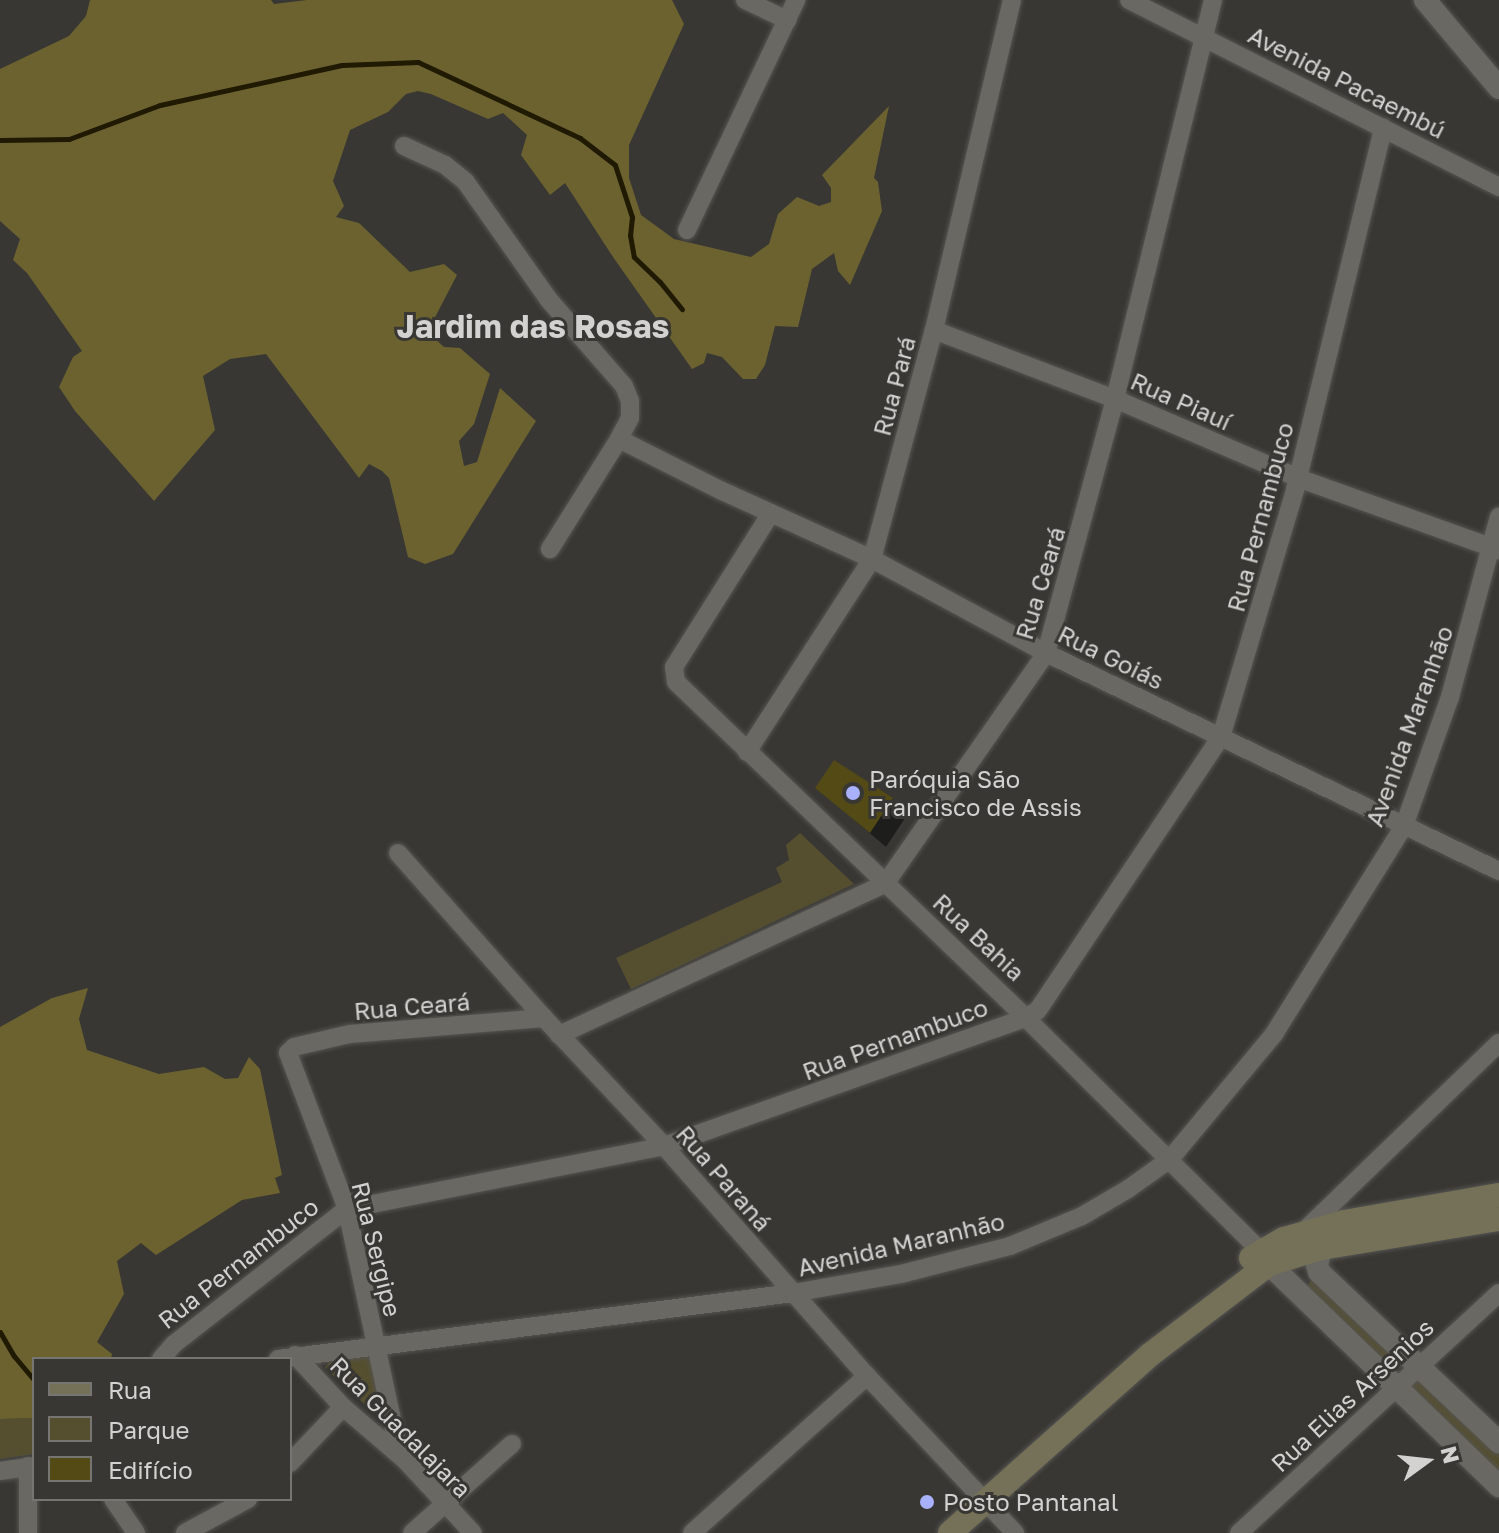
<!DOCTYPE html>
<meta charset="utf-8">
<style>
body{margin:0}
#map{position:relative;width:1499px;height:1533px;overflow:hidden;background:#383733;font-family:"Golos Text",sans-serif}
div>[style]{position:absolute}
.green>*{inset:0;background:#554f2f}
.forest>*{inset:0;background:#6c6230}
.shadow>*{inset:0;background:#0007}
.stream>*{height:5px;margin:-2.5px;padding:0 2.5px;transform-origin:2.5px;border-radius:2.5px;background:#1f1a01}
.building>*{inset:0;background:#534a16}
.roads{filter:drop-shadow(0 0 2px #555451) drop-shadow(0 0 2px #555451)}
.minor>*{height:18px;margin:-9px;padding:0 9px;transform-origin:9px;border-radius:9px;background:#696863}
.tertiary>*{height:22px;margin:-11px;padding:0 11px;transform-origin:11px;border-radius:11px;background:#696863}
.secondary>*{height:24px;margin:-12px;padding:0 12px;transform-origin:12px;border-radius:12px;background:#757158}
.dots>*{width:22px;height:22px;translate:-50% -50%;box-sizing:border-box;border:4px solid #383733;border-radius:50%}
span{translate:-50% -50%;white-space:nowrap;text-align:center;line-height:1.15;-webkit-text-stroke:6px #383733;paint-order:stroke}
.street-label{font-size:24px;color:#d3d2d0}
.poi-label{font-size:24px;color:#d3d2d0}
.left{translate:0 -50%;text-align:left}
.district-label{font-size:32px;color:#d3d2d0;font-weight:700}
.legend{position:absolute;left:32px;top:1357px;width:260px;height:144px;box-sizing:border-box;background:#383733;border:2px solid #767572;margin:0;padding:10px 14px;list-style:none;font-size:24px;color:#d3d2d0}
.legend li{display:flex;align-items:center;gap:16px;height:40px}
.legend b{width:40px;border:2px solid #767572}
.north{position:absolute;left:1387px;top:1421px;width:80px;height:80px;-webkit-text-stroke:6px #383733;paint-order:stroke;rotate:75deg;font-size:22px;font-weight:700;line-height:32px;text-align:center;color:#d3d2d0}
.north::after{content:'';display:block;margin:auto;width:28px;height:36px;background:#d3d2d0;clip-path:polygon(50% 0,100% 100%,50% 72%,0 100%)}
</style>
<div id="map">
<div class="green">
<div style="clip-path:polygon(800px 833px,854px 884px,631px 989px,616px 958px,782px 882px,776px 868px,789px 860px,786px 845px)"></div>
<div style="clip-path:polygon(1313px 1278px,1402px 1363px,1399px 1368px,1394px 1371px,1305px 1289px)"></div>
<div style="clip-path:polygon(365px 1356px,370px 1359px,380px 1402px,371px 1410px,325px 1368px,330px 1361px)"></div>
<div style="clip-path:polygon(1422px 1375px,1499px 1447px,1499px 1479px,1410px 1392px,1411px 1385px)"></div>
<div style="clip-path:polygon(34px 1418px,34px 1454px,0 1459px,0 1419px)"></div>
</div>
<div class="forest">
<div style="clip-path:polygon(90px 0,271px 0,274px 4px,307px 0,672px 0,684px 24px,629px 145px,629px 178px,641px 215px,674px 239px,751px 257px,769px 244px,778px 214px,797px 197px,819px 206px,831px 202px,831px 188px,822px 175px,889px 106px,874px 178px,878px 182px,882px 211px,850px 285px,838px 271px,834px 253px,812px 269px,798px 327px,775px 326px,765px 365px,756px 379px,743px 379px,722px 357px,707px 353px,704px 363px,692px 369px,613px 257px,565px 183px,550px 195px,521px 155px,527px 135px,503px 113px,488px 119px,431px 94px,418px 91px,406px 94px,388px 112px,350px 130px,333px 181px,344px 206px,336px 217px,359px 223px,410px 272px,444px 264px,457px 275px,431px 325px,433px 337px,444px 347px,460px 348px,490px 374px,474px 424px,459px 441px,464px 466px,477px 462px,500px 388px,536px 421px,453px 554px,425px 564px,408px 557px,389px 478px,382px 471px,369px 464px,359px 478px,266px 354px,230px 359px,203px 376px,215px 430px,154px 501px,75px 411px,59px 387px,73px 357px,82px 351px,27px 273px,13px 260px,20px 239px,0 221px,0 69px,69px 36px,86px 16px)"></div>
<div style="clip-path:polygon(88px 988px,79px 1019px,87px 1050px,159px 1074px,204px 1067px,225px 1079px,238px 1078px,249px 1057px,260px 1069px,282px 1175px,275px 1178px,280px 1193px,242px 1200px,156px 1255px,141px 1243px,117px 1261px,124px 1294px,97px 1342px,112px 1354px,111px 1359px,34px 1359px,34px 1418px,0 1419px,0 1027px,52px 998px)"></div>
</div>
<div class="shadow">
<div style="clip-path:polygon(834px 763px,892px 799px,907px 815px,886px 847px,817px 788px)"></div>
</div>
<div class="stream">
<div style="left:0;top:140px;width:69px;rotate:-0.8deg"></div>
<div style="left:69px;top:139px;width:97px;rotate:-20.5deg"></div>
<div style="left:160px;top:105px;width:186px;rotate:-12.4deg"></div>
<div style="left:342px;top:65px;width:76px;rotate:-2.3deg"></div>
<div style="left:418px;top:62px;width:179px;rotate:25.1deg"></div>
<div style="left:580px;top:138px;width:44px;rotate:37.6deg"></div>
<div style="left:615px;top:165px;width:55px;rotate:71.9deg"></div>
<div style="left:632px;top:217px;width:18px;rotate:96deg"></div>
<div style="left:630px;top:235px;width:22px;rotate:80deg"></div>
<div style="left:634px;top:257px;width:36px;rotate:44deg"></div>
<div style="left:660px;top:282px;width:35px;rotate:51deg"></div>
<div style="left:0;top:1332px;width:28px;rotate:60deg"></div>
<div style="left:14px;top:1356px;width:31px;rotate:50deg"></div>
</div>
<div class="building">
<div style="clip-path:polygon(834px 760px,893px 798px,870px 833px,815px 788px)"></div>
</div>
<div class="roads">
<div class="minor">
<div style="left:745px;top:0;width:47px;rotate:25.5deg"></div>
<div style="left:1129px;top:0;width:415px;rotate:26.8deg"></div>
<div style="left:404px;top:146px;width:45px;rotate:24.9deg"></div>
<div style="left:445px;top:165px;width:26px;rotate:39deg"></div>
<div style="left:465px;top:181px;width:146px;rotate:54.8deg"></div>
<div style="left:549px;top:300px;width:114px;rotate:48.9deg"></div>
<div style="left:624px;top:386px;width:16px;rotate:68deg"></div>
<div style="left:630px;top:401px;width:17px;rotate:90deg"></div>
<div style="left:630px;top:418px;width:24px;rotate:118deg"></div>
<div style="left:619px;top:439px;width:130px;rotate:122.1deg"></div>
<div style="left:687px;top:230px;width:255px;rotate:-64.6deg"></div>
<div style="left:934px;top:330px;width:194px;rotate:20.9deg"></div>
<div style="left:1115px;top:399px;width:199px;rotate:23.3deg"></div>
<div style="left:1298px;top:478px;width:214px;rotate:19.7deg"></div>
<div style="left:619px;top:439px;width:113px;rotate:26.8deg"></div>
<div style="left:720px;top:490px;width:167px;rotate:24.4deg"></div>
<div style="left:872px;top:559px;width:198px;rotate:28.4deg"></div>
<div style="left:1046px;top:653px;width:503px;rotate:25.7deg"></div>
<div style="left:771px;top:513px;width:182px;rotate:122.2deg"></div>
<div style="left:674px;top:667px;width:15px;rotate:82deg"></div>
<div style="left:676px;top:682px;width:485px;rotate:43.8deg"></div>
<div style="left:1026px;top:1018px;width:330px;rotate:44.8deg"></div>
<div style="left:747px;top:752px;width:230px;rotate:-57.1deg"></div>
<div style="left:872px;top:559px;width:237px;rotate:-74.9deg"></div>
<div style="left:934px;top:330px;width:339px;rotate:-76.7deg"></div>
<div style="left:398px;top:853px;width:220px;rotate:48.5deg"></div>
<div style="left:544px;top:1018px;width:175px;rotate:46.8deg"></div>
<div style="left:664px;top:1146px;width:307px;rotate:48.6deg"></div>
<div style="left:867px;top:1376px;width:216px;rotate:46.7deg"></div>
<div style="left:559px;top:1035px;width:359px;rotate:-24.9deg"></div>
<div style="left:885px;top:884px;width:282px;rotate:-55.1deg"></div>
<div style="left:1046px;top:653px;width:263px;rotate:-74.8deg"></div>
<div style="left:1115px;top:399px;width:411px;rotate:-76.2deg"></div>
<div style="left:1302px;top:1233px;width:274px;rotate:-44deg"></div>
<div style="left:295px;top:1355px;width:71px;rotate:47.3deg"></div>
<div style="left:343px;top:1407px;width:83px;rotate:40.6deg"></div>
<div style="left:406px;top:1461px;width:98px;rotate:47.1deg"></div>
<div style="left:161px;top:1359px;width:20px;rotate:-49deg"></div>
<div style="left:174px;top:1344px;width:219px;rotate:-38deg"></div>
<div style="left:347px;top:1209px;width:323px;rotate:-11.2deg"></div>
<div style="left:664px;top:1146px;width:384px;rotate:-19.5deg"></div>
<div style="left:1026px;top:1018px;width:14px;rotate:-34deg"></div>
<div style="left:1038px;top:1010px;width:329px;rotate:-56.2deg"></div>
<div style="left:1221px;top:737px;width:258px;rotate:-73.3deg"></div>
<div style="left:1295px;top:490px;width:373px;rotate:-76.3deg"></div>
<div style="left:278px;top:1359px;width:519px;rotate:-7.3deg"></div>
<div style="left:793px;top:1293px;width:110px;rotate:-10deg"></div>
<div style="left:901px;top:1274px;width:113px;rotate:-14.4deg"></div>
<div style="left:1010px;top:1246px;width:78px;rotate:-22.6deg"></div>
<div style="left:1082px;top:1216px;width:53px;rotate:-30.4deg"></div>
<div style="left:1128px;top:1189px;width:52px;rotate:-35.5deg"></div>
<div style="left:1170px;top:1159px;width:163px;rotate:-50.2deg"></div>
<div style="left:1274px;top:1034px;width:245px;rotate:-58deg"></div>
<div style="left:1404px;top:826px;width:137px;rotate:-70.4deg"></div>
<div style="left:1450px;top:697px;width:187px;rotate:-74.8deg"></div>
<div style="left:406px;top:1461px;width:20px;rotate:-117deg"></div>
<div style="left:397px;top:1443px;width:239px;rotate:-102.1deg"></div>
<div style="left:347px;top:1209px;width:167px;rotate:-110.7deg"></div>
<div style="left:288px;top:1053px;width:8px;rotate:-45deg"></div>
<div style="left:294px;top:1047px;width:57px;rotate:-13.1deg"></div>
<div style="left:350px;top:1034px;width:195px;rotate:-4.7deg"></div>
<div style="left:290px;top:1463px;width:77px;rotate:-46.6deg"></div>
<div style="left:0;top:1471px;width:34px;rotate:-8deg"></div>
<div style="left:113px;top:1499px;width:41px;rotate:55.9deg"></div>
<div style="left:28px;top:1533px;width:67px;rotate:-90deg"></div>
<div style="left:185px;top:1533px;width:72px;rotate:-28.4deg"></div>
<div style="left:412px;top:1533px;width:134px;rotate:-41.7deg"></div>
<div style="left:692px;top:1533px;width:235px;rotate:-41.9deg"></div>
<div style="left:1239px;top:1533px;width:354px;rotate:-42.7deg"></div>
</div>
<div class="tertiary">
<div style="left:1425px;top:0;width:115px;rotate:49.9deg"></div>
<div style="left:1321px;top:1248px;width:17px;rotate:103deg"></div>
<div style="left:1317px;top:1265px;width:7px;rotate:74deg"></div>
<div style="left:1319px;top:1272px;width:248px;rotate:43.4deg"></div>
<div style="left:1269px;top:1264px;width:320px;rotate:44deg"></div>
</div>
<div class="secondary">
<div style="left:1251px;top:1258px;width:38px;rotate:-30deg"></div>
<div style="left:1284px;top:1239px;width:62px;rotate:-15.8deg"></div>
<div style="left:1344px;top:1222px;width:157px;rotate:-9.9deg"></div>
<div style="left:950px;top:1533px;width:269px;rotate:-41.7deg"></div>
<div style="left:1151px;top:1354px;width:148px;rotate:-37.3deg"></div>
<div style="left:1269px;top:1264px;width:54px;rotate:-17.1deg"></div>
<div style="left:1321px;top:1248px;width:180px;rotate:-9.3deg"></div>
</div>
</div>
<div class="dots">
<div style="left:853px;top:793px;background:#a9b0fc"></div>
<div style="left:927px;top:1502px;background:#a9b0fc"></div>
</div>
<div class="street-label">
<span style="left:1347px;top:82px;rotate:27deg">Avenida Pacaembú</span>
<span style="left:894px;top:386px;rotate:-75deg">Rua Pará</span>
<span style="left:1181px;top:401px;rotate:24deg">Rua Piauí</span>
<span style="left:1260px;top:517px;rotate:-75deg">Rua Pernambuco</span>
<span style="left:1040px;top:583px;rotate:-73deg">Rua Ceará</span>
<span style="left:1111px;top:657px;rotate:26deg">Rua Goiás</span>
<span style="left:1409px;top:726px;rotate:-70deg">Avenida Maranhão</span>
<span style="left:979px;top:937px;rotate:43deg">Rua Bahia</span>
<span style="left:412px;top:1006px;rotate:-5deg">Rua Ceará</span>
<span style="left:895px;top:1039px;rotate:-20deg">Rua Pernambuco</span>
<span style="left:724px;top:1178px;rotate:49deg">Rua Paraná</span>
<span style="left:901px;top:1244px;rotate:-13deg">Avenida Maranhão</span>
<span style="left:377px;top:1249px;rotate:76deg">Rua Sergipe</span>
<span style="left:238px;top:1263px;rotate:-38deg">Rua Pernambuco</span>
<span style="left:1352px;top:1395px;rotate:-43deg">Rua Elias Arsenios</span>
<span style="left:401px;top:1427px;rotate:45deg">Rua Guadalajara</span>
</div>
<div class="poi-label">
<span class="left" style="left:869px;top:793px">Paróquia São<br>Francisco de Assis</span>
<span class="left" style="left:943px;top:1502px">Posto Pantanal</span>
</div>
<div class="district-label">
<span style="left:533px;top:326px">Jardim das Rosas</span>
</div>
<ul class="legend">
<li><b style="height:10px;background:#757158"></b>Rua</li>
<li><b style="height:22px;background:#554f2f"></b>Parque</li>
<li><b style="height:22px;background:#534a16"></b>Edifício</li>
</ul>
<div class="north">N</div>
</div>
